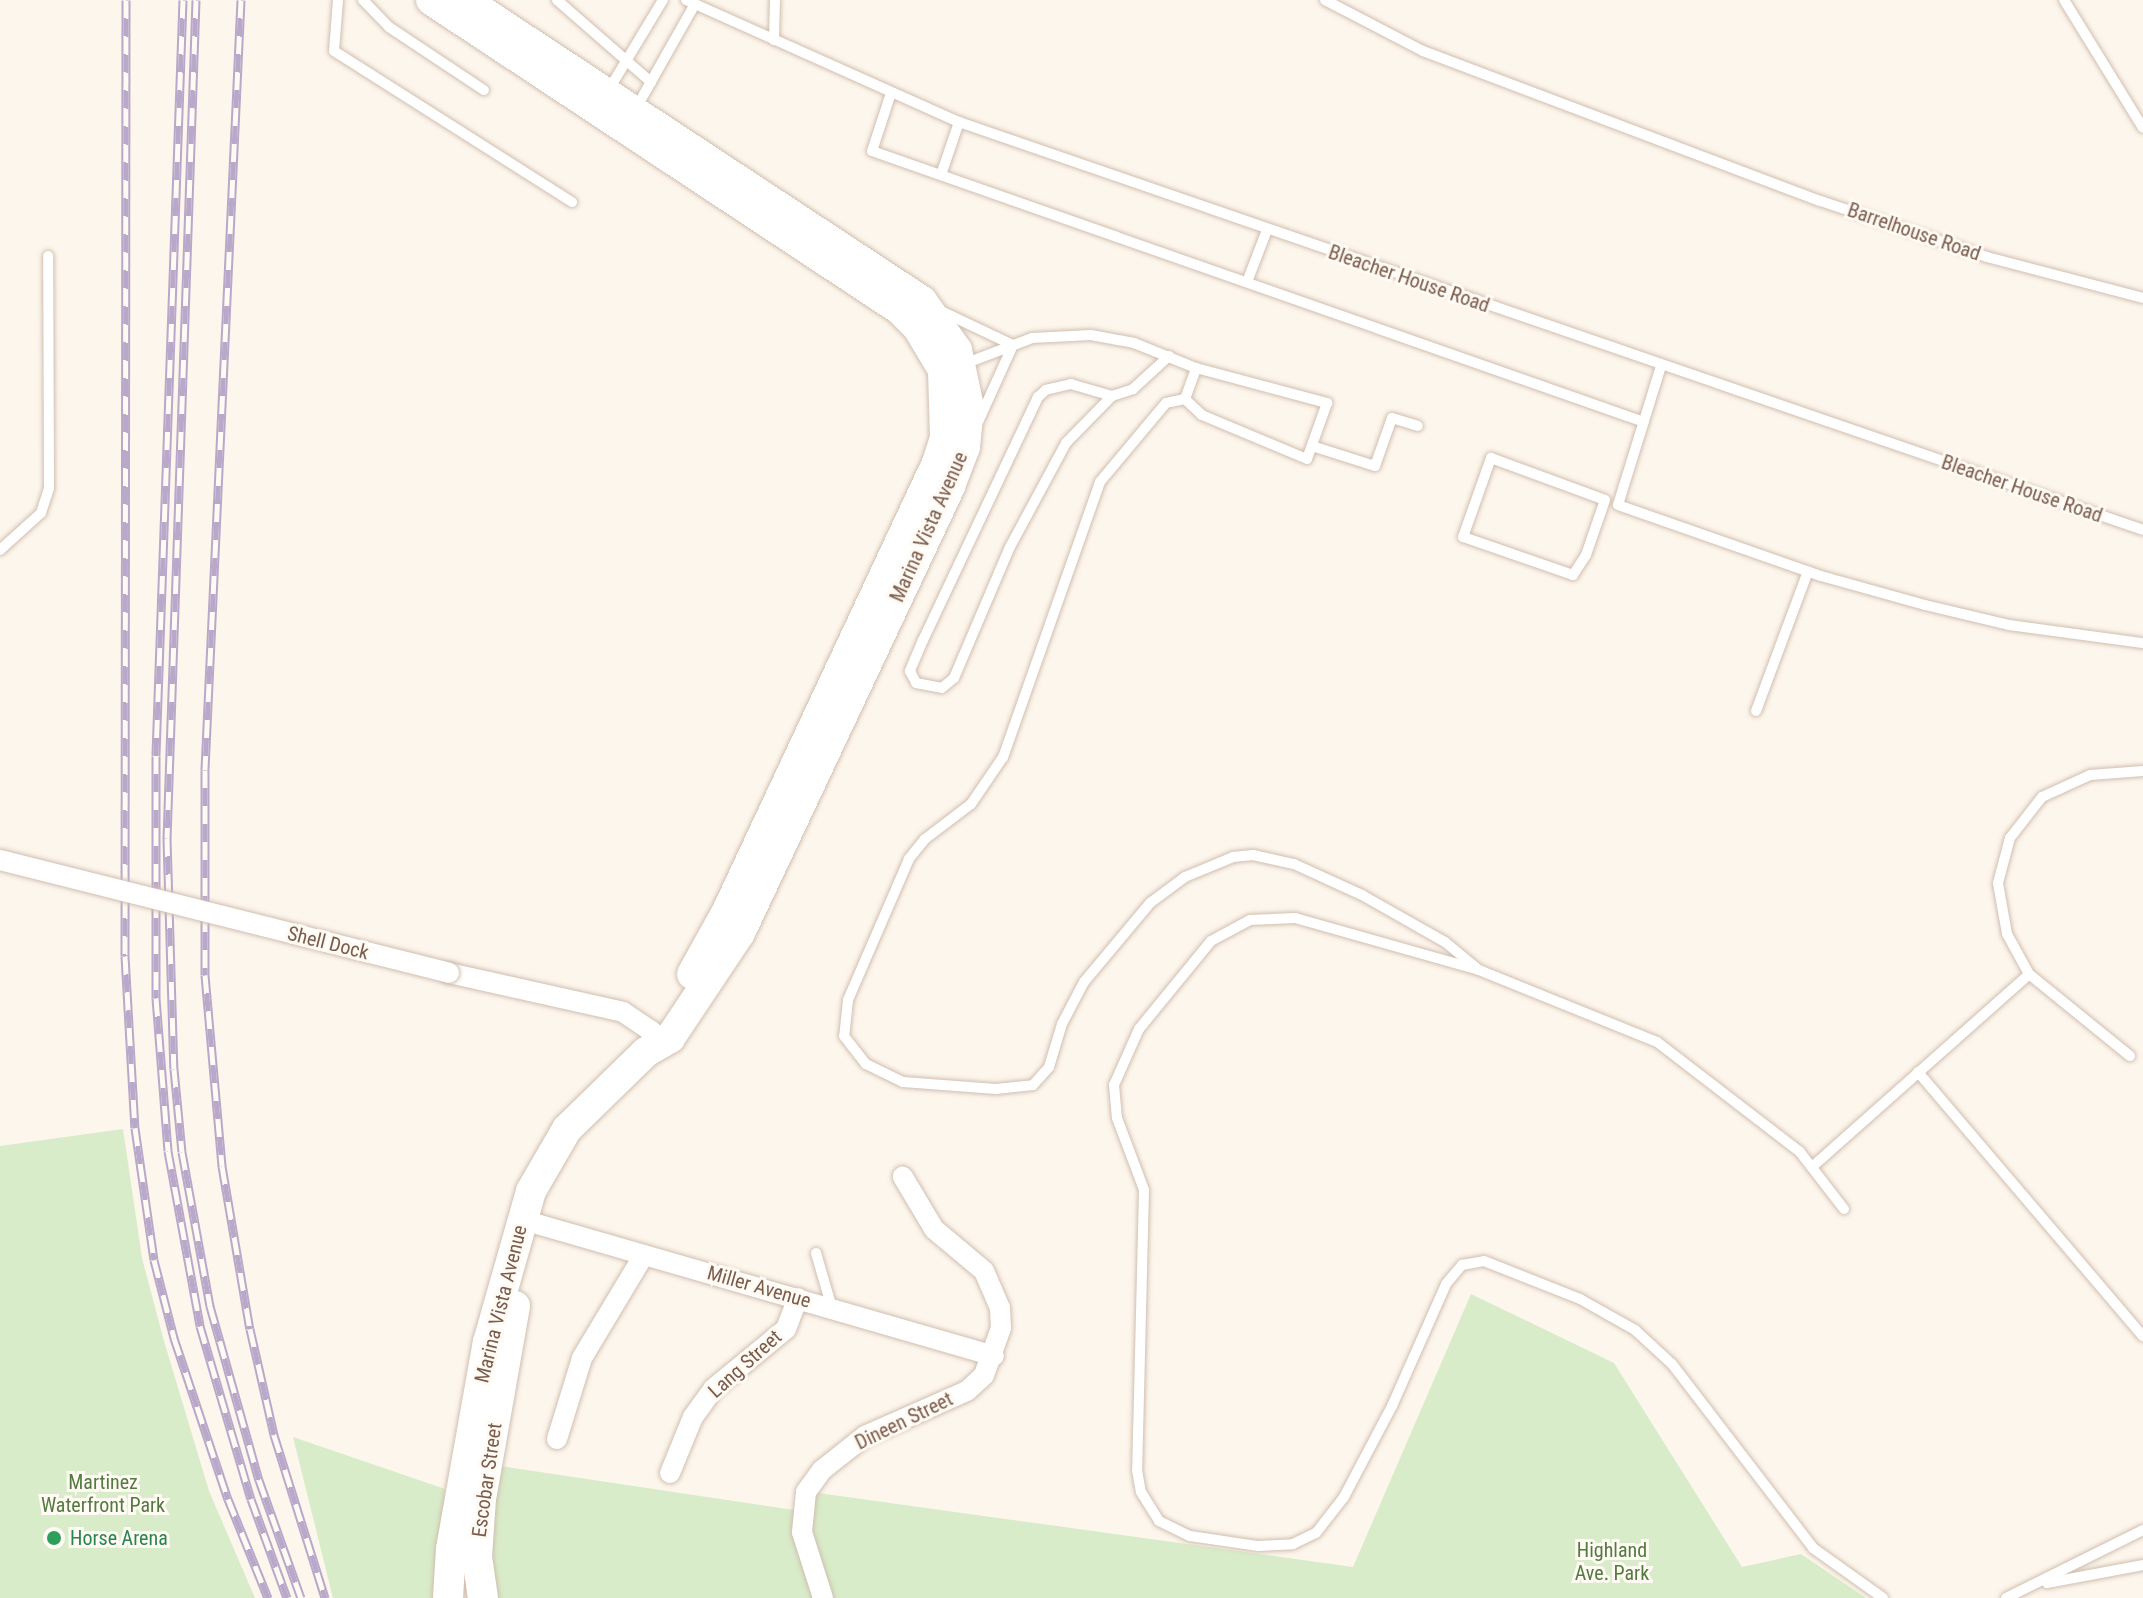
<!DOCTYPE html>
<style>
body{margin:0}
#map{position:relative;width:2143px;height:1598px;overflow:hidden;background:#fdf6ec;font-family:"Roboto Condensed",sans-serif}
div>[style]{position:absolute}
.green>*{inset:0;background:#d8ecc9}
.roads{filter:drop-shadow(0 0 2px #d1beb0) drop-shadow(0 0 2px #d1beb0)}
.service>*{height:10px;margin:-5px;padding:0 5px;transform-origin:5px;border-radius:5px;background:#fff}
.minor>*{height:20px;margin:-10px;padding:0 10px;transform-origin:10px;border-radius:10px;background:#fff}
.secondary>*{height:30px;margin:-15px;padding:0 15px;transform-origin:15px;border-radius:15px;background:#fff}
.rail>*{height:9px;margin-top:-4.5px;transform-origin:0;background:repeating-linear-gradient(90deg,#fffaf3 0 18px,#b9a8c9 0 36px);box-sizing:border-box;border-block:2px solid #b9a8c9}
.bridges{filter:drop-shadow(0 0 2px #d1beb0) drop-shadow(0 0 2px #d1beb0)}
.minor-bridge>*{height:20px;margin:-10px;padding:0 10px;transform-origin:10px;border-radius:10px;background:#fff}
.dots>*{width:22px;height:22px;translate:-50% -50%;box-sizing:border-box;border:4px solid #fffaf3;border-radius:50%}
span{translate:-50% -50%;white-space:nowrap;text-align:center;line-height:1.15;-webkit-text-stroke:6px #fffaf3;paint-order:stroke}
.street-label{font-size:20px;color:#7a5c4d}
.park-label{font-size:20px;color:#537a41}
.leisure-label{font-size:20px;color:#27864d}
.left{translate:0 -50%;text-align:left}
</style>
<div id="map">
<div class="green">
<div style="clip-path:polygon(123px 1129px,142px 1258px,164px 1341px,209px 1491px,255px 1598px,0 1598px,0 1146px)"></div>
<div style="clip-path:polygon(1471px 1294px,1614px 1363px,1742px 1567px,1801px 1554px,1866px 1598px,827px 1598px,806px 1512px,818px 1493px,1353px 1567px)"></div>
<div style="clip-path:polygon(293px 1437px,445px 1489px,438px 1598px,333px 1598px)"></div>
<div style="clip-path:polygon(487px 1464px,794px 1510px,814px 1598px,483px 1598px)"></div>
</div>
<div class="roads">
<div class="service">
<div style="left:338px;top:0;width:51px;rotate:94.5deg"></div>
<div style="left:334px;top:51px;width:282px;rotate:32.4deg"></div>
<div style="left:363px;top:0;width:37px;rotate:46deg"></div>
<div style="left:389px;top:27px;width:114px;rotate:33.6deg"></div>
<div style="left:557px;top:0;width:125px;rotate:41.1deg"></div>
<div style="left:686px;top:0;width:299px;rotate:24.1deg"></div>
<div style="left:959px;top:122px;width:1252px;rotate:19.01deg"></div>
<div style="left:1325px;top:0;width:110px;rotate:27.5deg"></div>
<div style="left:1423px;top:51px;width:425px;rotate:20.7deg"></div>
<div style="left:1821px;top:201px;width:175px;rotate:18.6deg"></div>
<div style="left:1987px;top:257px;width:161px;rotate:14.7deg"></div>
<div style="left:2064px;top:0;width:150px;rotate:58.3deg"></div>
<div style="left:774px;top:40px;width:40px;rotate:-88.6deg"></div>
<div style="left:608px;top:91px;width:106px;rotate:-58.9deg"></div>
<div style="left:891px;top:93px;width:61px;rotate:108.1deg"></div>
<div style="left:872px;top:151px;width:818px;rotate:19.34deg"></div>
<div style="left:635px;top:110px;width:122px;rotate:-60.5deg"></div>
<div style="left:941px;top:175px;width:56px;rotate:-71.2deg"></div>
<div style="left:1247px;top:282px;width:56px;rotate:-69deg"></div>
<div style="left:941px;top:311px;width:80px;rotate:25.3deg"></div>
<div style="left:1013px;top:345px;width:85px;rotate:114.4deg"></div>
<div style="left:964px;top:364px;width:73px;rotate:-20.9deg"></div>
<div style="left:1032px;top:338px;width:59px;rotate:-2.9deg"></div>
<div style="left:1091px;top:335px;width:44px;rotate:10.5deg"></div>
<div style="left:1134px;top:343px;width:67px;rotate:22deg"></div>
<div style="left:1196px;top:368px;width:136px;rotate:15deg"></div>
<div style="left:1327px;top:403px;width:59px;rotate:109.7deg"></div>
<div style="left:1307px;top:459px;width:114px;rotate:-157.3deg"></div>
<div style="left:1202px;top:415px;width:23px;rotate:-137deg"></div>
<div style="left:1661px;top:366px;width:145px;rotate:107.2deg"></div>
<div style="left:1618px;top:505px;width:215px;rotate:19.3deg"></div>
<div style="left:1821px;top:576px;width:108px;rotate:15.6deg"></div>
<div style="left:1925px;top:605px;width:86px;rotate:13.4deg"></div>
<div style="left:2009px;top:625px;width:135px;rotate:7.7deg"></div>
<div style="left:1112px;top:396px;width:43px;rotate:-163.7deg"></div>
<div style="left:1071px;top:384px;width:26px;rotate:167deg"></div>
<div style="left:1046px;top:390px;width:11px;rotate:139deg"></div>
<div style="left:1038px;top:397px;width:269px;rotate:115.3deg"></div>
<div style="left:923px;top:640px;width:34px;rotate:113deg"></div>
<div style="left:910px;top:671px;width:13px;rotate:63deg"></div>
<div style="left:916px;top:683px;width:26px;rotate:11deg"></div>
<div style="left:942px;top:688px;width:16px;rotate:-40deg"></div>
<div style="left:954px;top:678px;width:142px;rotate:-66.9deg"></div>
<div style="left:1010px;top:547px;width:118px;rotate:-61.7deg"></div>
<div style="left:1066px;top:443px;width:66px;rotate:-45.6deg"></div>
<div style="left:1112px;top:396px;width:22px;rotate:-18deg"></div>
<div style="left:1133px;top:389px;width:49px;rotate:-42.5deg"></div>
<div style="left:1185px;top:399px;width:19px;rotate:168deg"></div>
<div style="left:1166px;top:403px;width:103px;rotate:129.9deg"></div>
<div style="left:1100px;top:482px;width:292px;rotate:109.4deg"></div>
<div style="left:1003px;top:757px;width:57px;rotate:124.2deg"></div>
<div style="left:971px;top:804px;width:58px;rotate:142.7deg"></div>
<div style="left:925px;top:839px;width:26px;rotate:129deg"></div>
<div style="left:909px;top:859px;width:154px;rotate:113.4deg"></div>
<div style="left:848px;top:1000px;width:36px;rotate:96deg"></div>
<div style="left:844px;top:1036px;width:36px;rotate:52deg"></div>
<div style="left:866px;top:1064px;width:41px;rotate:25.9deg"></div>
<div style="left:903px;top:1082px;width:93px;rotate:4.3deg"></div>
<div style="left:996px;top:1089px;width:37px;rotate:-6deg"></div>
<div style="left:1033px;top:1085px;width:24px;rotate:-48deg"></div>
<div style="left:1049px;top:1067px;width:45px;rotate:-73.2deg"></div>
<div style="left:1062px;top:1024px;width:47px;rotate:-62.4deg"></div>
<div style="left:1084px;top:982px;width:103px;rotate:-50.1deg"></div>
<div style="left:1150px;top:903px;width:44px;rotate:-36.6deg"></div>
<div style="left:1185px;top:877px;width:52px;rotate:-22.6deg"></div>
<div style="left:1233px;top:857px;width:20px;rotate:-6deg"></div>
<div style="left:1253px;top:855px;width:42px;rotate:12.4deg"></div>
<div style="left:1294px;top:864px;width:75px;rotate:24.5deg"></div>
<div style="left:1362px;top:895px;width:95px;rotate:29.5deg"></div>
<div style="left:1445px;top:942px;width:44px;rotate:39.5deg"></div>
<div style="left:1185px;top:399px;width:33px;rotate:-70deg"></div>
<div style="left:1312px;top:446px;width:66px;rotate:17.6deg"></div>
<div style="left:1375px;top:466px;width:51px;rotate:-70.5deg"></div>
<div style="left:1392px;top:418px;width:27px;rotate:17deg"></div>
<div style="left:1491px;top:458px;width:121px;rotate:20.2deg"></div>
<div style="left:1605px;top:500px;width:58px;rotate:109.1deg"></div>
<div style="left:1586px;top:555px;width:24px;rotate:123deg"></div>
<div style="left:1573px;top:575px;width:116px;rotate:-160.9deg"></div>
<div style="left:1463px;top:537px;width:84px;rotate:-70.5deg"></div>
<div style="left:0;top:550px;width:55px;rotate:-42.1deg"></div>
<div style="left:41px;top:513px;width:26px;rotate:-72deg"></div>
<div style="left:49px;top:488px;width:232px;rotate:-90.2deg"></div>
<div style="left:1756px;top:711px;width:149px;rotate:-69.6deg"></div>
<div style="left:2130px;top:1056px;width:130px;rotate:-140.9deg"></div>
<div style="left:2029px;top:974px;width:46px;rotate:-118.8deg"></div>
<div style="left:2007px;top:934px;width:52px;rotate:-100deg"></div>
<div style="left:1998px;top:883px;width:47px;rotate:-75.1deg"></div>
<div style="left:2010px;top:838px;width:52px;rotate:-52deg"></div>
<div style="left:2042px;top:797px;width:53px;rotate:-24.6deg"></div>
<div style="left:2090px;top:775px;width:53px;rotate:-4.3deg"></div>
<div style="left:1918px;top:1072px;width:347px;rotate:49.6deg"></div>
<div style="left:1812px;top:1167px;width:290px;rotate:-41.6deg"></div>
<div style="left:1844px;top:1209px;width:72px;rotate:-127.7deg"></div>
<div style="left:1800px;top:1152px;width:180px;rotate:-142.4deg"></div>
<div style="left:1657px;top:1042px;width:192px;rotate:-158deg"></div>
<div style="left:1479px;top:970px;width:191px;rotate:-164.2deg"></div>
<div style="left:1295px;top:918px;width:45px;rotate:177.5deg"></div>
<div style="left:1250px;top:920px;width:44px;rotate:151.7deg"></div>
<div style="left:1211px;top:941px;width:114px;rotate:129.3deg"></div>
<div style="left:1139px;top:1029px;width:61px;rotate:114.1deg"></div>
<div style="left:1114px;top:1085px;width:33px;rotate:85deg"></div>
<div style="left:1117px;top:1118px;width:77px;rotate:69.4deg"></div>
<div style="left:1144px;top:1190px;width:280px;rotate:91.4deg"></div>
<div style="left:1137px;top:1470px;width:22px;rotate:80deg"></div>
<div style="left:1141px;top:1492px;width:34px;rotate:58deg"></div>
<div style="left:1159px;top:1521px;width:34px;rotate:26deg"></div>
<div style="left:1190px;top:1536px;width:69px;rotate:8.4deg"></div>
<div style="left:1258px;top:1546px;width:35px;rotate:-3deg"></div>
<div style="left:1293px;top:1544px;width:25px;rotate:-26deg"></div>
<div style="left:1316px;top:1533px;width:46px;rotate:-52.1deg"></div>
<div style="left:1344px;top:1497px;width:103px;rotate:-62.2deg"></div>
<div style="left:1392px;top:1406px;width:133px;rotate:-66.1deg"></div>
<div style="left:1446px;top:1284px;width:25px;rotate:-50deg"></div>
<div style="left:1462px;top:1265px;width:22px;rotate:-10deg"></div>
<div style="left:1484px;top:1261px;width:103px;rotate:21.6deg"></div>
<div style="left:1580px;top:1299px;width:63px;rotate:29.4deg"></div>
<div style="left:1635px;top:1330px;width:50px;rotate:42.6deg"></div>
<div style="left:1672px;top:1364px;width:232px;rotate:52.5deg"></div>
<div style="left:1813px;top:1548px;width:86px;rotate:35.5deg"></div>
<div style="left:816px;top:1253px;width:57px;rotate:73.8deg"></div>
<div style="left:2047px;top:1583px;width:98px;rotate:-10.6deg"></div>
<div style="left:2006px;top:1598px;width:153px;rotate:-26.4deg"></div>
</div>
<div class="minor">
<div style="left:449px;top:973px;width:178px;rotate:12.6deg"></div>
<div style="left:623px;top:1012px;width:36px;rotate:34deg"></div>
<div style="left:523px;top:1220px;width:490px;rotate:16.1deg"></div>
<div style="left:557px;top:1439px;width:85px;rotate:-72.8deg"></div>
<div style="left:582px;top:1358px;width:120px;rotate:-59deg"></div>
<div style="left:670px;top:1473px;width:61px;rotate:-67.7deg"></div>
<div style="left:693px;top:1417px;width:34px;rotate:-54deg"></div>
<div style="left:713px;top:1389px;width:94px;rotate:-39.4deg"></div>
<div style="left:786px;top:1329px;width:33px;rotate:-69deg"></div>
<div style="left:823px;top:1598px;width:69px;rotate:-107.7deg"></div>
<div style="left:802px;top:1532px;width:40px;rotate:-84.3deg"></div>
<div style="left:806px;top:1492px;width:27px;rotate:-54deg"></div>
<div style="left:822px;top:1470px;width:55px;rotate:-38.3deg"></div>
<div style="left:865px;top:1436px;width:111px;rotate:-23.8deg"></div>
<div style="left:967px;top:1391px;width:23px;rotate:-43deg"></div>
<div style="left:984px;top:1375px;width:50px;rotate:-70.1deg"></div>
<div style="left:1001px;top:1328px;width:20px;rotate:-93deg"></div>
<div style="left:1000px;top:1308px;width:40px;rotate:-113.4deg"></div>
<div style="left:984px;top:1271px;width:65px;rotate:-140deg"></div>
<div style="left:934px;top:1229px;width:61px;rotate:-120.8deg"></div>
</div>
<div class="secondary">
<div style="left:431px;top:0;width:561px;rotate:33.44deg"></div>
<div style="left:899px;top:309px;width:27px;rotate:45deg"></div>
<div style="left:918px;top:328px;width:49px;rotate:59.2deg"></div>
<div style="left:943px;top:370px;width:68px;rotate:88.3deg"></div>
<div style="left:945px;top:438px;width:28px;rotate:108deg"></div>
<div style="left:936px;top:465px;width:495px;rotate:115.1deg"></div>
<div style="left:726px;top:913px;width:70px;rotate:119.1deg"></div>
<div style="left:448px;top:1598px;width:49px;rotate:-86.5deg"></div>
<div style="left:451px;top:1549px;width:210px;rotate:-79.9deg"></div>
<div style="left:488px;top:1342px;width:157px;rotate:-74.1deg"></div>
<div style="left:531px;top:1191px;width:72px;rotate:-59.9deg"></div>
<div style="left:567px;top:1129px;width:110px;rotate:-44.3deg"></div>
<div style="left:646px;top:1052px;width:28px;rotate:-30deg"></div>
<div style="left:670px;top:1038px;width:126px;rotate:-56.3deg"></div>
<div style="left:740px;top:933px;width:494px;rotate:-64.8deg"></div>
<div style="left:950px;top:486px;width:42px;rotate:-69deg"></div>
<div style="left:965px;top:447px;width:40px;rotate:-84.3deg"></div>
<div style="left:969px;top:407px;width:58px;rotate:-101.9deg"></div>
<div style="left:957px;top:350px;width:60px;rotate:-125.5deg"></div>
<div style="left:922px;top:301px;width:547px;rotate:-146.63deg"></div>
<div style="left:483px;top:1598px;width:41px;rotate:-98.3deg"></div>
<div style="left:477px;top:1557px;width:58px;rotate:-86.1deg"></div>
<div style="left:481px;top:1499px;width:196px;rotate:-80deg"></div>
</div>
</div>
<div class="rail">
<div style="left:126px;top:0;width:956px;rotate:90.06deg"></div>
<div style="left:125px;top:956px;width:172px;rotate:86.7deg"></div>
<div style="left:135px;top:1128px;width:133px;rotate:81.8deg"></div>
<div style="left:154px;top:1260px;width:81px;rotate:75.6deg"></div>
<div style="left:174px;top:1338px;width:170px;rotate:71.5deg"></div>
<div style="left:228px;top:1499px;width:107px;rotate:68deg"></div>
<div style="left:183px;top:0;width:756px;rotate:92.05deg"></div>
<div style="left:156px;top:756px;width:242px;rotate:90deg"></div>
<div style="left:156px;top:998px;width:153px;rotate:85.5deg"></div>
<div style="left:168px;top:1151px;width:178px;rotate:79.6deg"></div>
<div style="left:200px;top:1326px;width:180px;rotate:73.6deg"></div>
<div style="left:251px;top:1499px;width:105px;rotate:70deg"></div>
<div style="left:196px;top:0;width:839px;rotate:91.98deg"></div>
<div style="left:167px;top:838px;width:231px;rotate:88.3deg"></div>
<div style="left:174px;top:1069px;width:83px;rotate:84.5deg"></div>
<div style="left:182px;top:1152px;width:157px;rotate:79.7deg"></div>
<div style="left:210px;top:1306px;width:181px;rotate:74.3deg"></div>
<div style="left:259px;top:1480px;width:125px;rotate:70.4deg"></div>
<div style="left:241px;top:0;width:771px;rotate:92.68deg"></div>
<div style="left:205px;top:770px;width:205px;rotate:90deg"></div>
<div style="left:205px;top:975px;width:192px;rotate:84.9deg"></div>
<div style="left:222px;top:1166px;width:165px;rotate:80.3deg"></div>
<div style="left:250px;top:1329px;width:109px;rotate:77.2deg"></div>
<div style="left:274px;top:1435px;width:171px;rotate:72.6deg"></div>
</div>
<div class="bridges">
<div class="minor-bridge">
<div style="left:0;top:860px;width:463px;rotate:14.1deg"></div>
</div>
</div>
<div class="dots">
<div style="left:54px;top:1538px;background:#2e9e5b"></div>
</div>
<div class="street-label">
<span style="left:1914px;top:232px;rotate:19deg">Barrelhouse Road</span>
<span style="left:1409px;top:279px;rotate:19deg">Bleacher House Road</span>
<span style="left:2022px;top:489px;rotate:19deg">Bleacher House Road</span>
<span style="left:929px;top:527px;rotate:-66deg">Marina Vista Avenue</span>
<span style="left:328px;top:943px;rotate:14deg">Shell Dock</span>
<span style="left:759px;top:1287px;rotate:16deg">Miller Avenue</span>
<span style="left:501px;top:1304px;rotate:-76deg">Marina Vista Avenue</span>
<span style="left:745px;top:1364px;rotate:-42deg">Lang Street</span>
<span style="left:904px;top:1421px;rotate:-26deg">Dineen Street</span>
<span style="left:487px;top:1480px;rotate:-82deg">Escobar Street</span>
</div>
<div class="park-label">
<span style="left:103px;top:1494px">Martinez<br>Waterfront Park</span>
<span style="left:1612px;top:1562px">Highland<br>Ave. Park</span>
</div>
<div class="leisure-label">
<span class="left" style="left:70px;top:1538px">Horse Arena</span>
</div>
</div>
